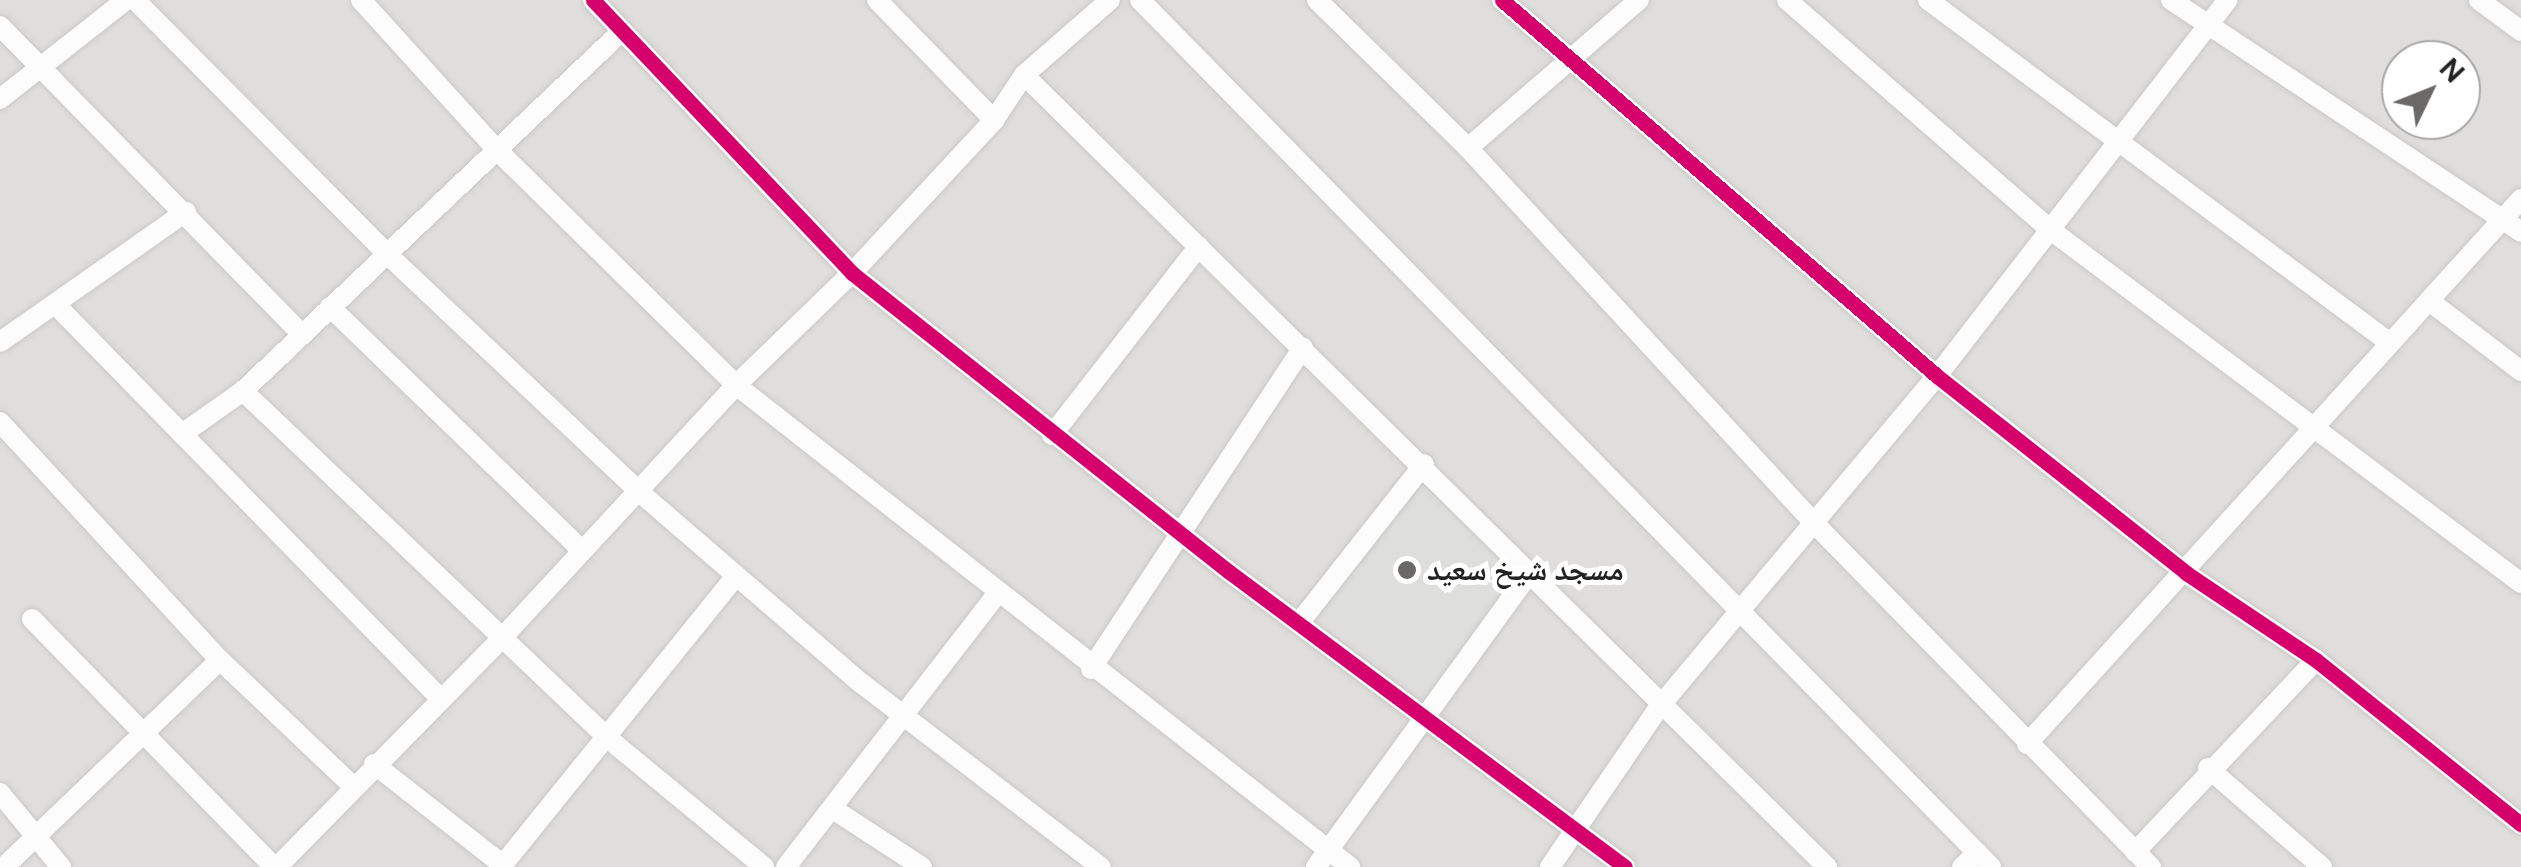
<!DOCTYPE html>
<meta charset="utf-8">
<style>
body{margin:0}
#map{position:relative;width:2521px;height:867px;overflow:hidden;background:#f0eeeb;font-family:"DM Sans","Noto Naskh Arabic",sans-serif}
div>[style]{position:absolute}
.residential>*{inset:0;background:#dfdedc}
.religious>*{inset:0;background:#dededc}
.roads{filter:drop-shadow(0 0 2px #c9c8c7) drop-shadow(0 0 2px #c9c8c7)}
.minor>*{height:20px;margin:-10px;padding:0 10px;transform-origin:10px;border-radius:10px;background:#fdfcfc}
.cycleway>*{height:15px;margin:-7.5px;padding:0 7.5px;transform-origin:7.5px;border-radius:7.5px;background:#d6006c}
.dots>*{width:28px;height:28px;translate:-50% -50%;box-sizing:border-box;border:5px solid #fff;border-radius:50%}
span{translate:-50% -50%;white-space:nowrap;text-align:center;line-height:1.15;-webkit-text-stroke:10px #fff;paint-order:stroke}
.poi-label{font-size:30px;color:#222;font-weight:700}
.left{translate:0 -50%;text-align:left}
.north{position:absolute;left:2381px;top:40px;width:100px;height:100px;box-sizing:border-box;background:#fff;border:2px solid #a7a7a7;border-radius:50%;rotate:47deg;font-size:28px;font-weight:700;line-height:40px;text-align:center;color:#222}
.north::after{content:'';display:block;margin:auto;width:35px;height:45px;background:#6a6968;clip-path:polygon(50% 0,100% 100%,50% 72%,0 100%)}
</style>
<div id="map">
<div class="residential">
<div style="clip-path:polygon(evenodd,0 0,2521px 0,2521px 867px,0 867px,0 0,2401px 60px,2461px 60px,2461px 120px,2401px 120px,2401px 60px)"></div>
</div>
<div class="religious">
<div style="clip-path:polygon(1422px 481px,1516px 576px,1428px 700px,1318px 612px)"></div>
</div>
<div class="roads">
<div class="minor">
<div style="left:135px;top:0;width:358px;rotate:45.2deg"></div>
<div style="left:387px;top:254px;width:342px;rotate:43.3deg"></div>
<div style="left:636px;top:489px;width:297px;rotate:40.8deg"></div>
<div style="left:861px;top:683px;width:302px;rotate:37.5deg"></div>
<div style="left:361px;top:0;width:204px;rotate:47.8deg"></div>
<div style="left:498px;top:151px;width:334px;rotate:44.5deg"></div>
<div style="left:736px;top:385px;width:781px;rotate:38.13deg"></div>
<div style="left:593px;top:0;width:376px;rotate:46.5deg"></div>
<div style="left:852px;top:273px;width:480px;rotate:38.4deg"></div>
<div style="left:1228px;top:571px;width:495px;rotate:36.7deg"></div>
<div style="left:877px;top:0;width:168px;rotate:45.7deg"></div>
<div style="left:1140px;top:0;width:1215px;rotate:45.53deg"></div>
<div style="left:1317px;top:0;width:211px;rotate:44.4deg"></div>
<div style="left:1468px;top:148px;width:510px;rotate:47.3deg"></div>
<div style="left:1814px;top:523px;width:482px;rotate:45.6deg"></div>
<div style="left:1502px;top:0;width:575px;rotate:40.84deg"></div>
<div style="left:1937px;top:376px;width:318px;rotate:38.3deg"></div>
<div style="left:2186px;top:573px;width:156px;rotate:33.8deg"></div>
<div style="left:2316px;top:660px;width:263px;rotate:38.7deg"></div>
<div style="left:1787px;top:0;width:352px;rotate:41.1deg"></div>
<div style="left:2052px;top:231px;width:586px;rotate:36.89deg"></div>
<div style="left:1928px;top:0;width:575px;rotate:36.59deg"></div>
<div style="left:2171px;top:0;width:420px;rotate:33.5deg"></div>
<div style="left:2479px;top:0;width:52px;rotate:36.4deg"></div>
<div style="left:0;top:26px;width:430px;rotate:45.6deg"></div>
<div style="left:1024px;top:75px;width:1128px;rotate:44.6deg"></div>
<div style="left:0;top:99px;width:160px;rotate:-38.2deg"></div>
<div style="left:1468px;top:148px;width:226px;rotate:-40.9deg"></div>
<div style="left:2432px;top:303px;width:112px;rotate:37.4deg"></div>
<div style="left:56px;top:305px;width:549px;rotate:45.66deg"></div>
<div style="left:330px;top:307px;width:349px;rotate:44deg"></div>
<div style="left:0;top:342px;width:227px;rotate:-35deg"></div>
<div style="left:243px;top:391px;width:506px;rotate:43.56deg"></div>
<div style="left:610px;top:740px;width:200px;rotate:39.5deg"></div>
<div style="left:0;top:422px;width:324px;rotate:47.3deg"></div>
<div style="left:220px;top:660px;width:183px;rotate:43.5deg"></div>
<div style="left:182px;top:434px;width:75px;rotate:-35.2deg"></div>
<div style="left:243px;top:391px;width:520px;rotate:-43.52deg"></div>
<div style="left:1052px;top:435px;width:239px;rotate:-52.1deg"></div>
<div style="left:32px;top:619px;width:347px;rotate:45.7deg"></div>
<div style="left:1299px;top:623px;width:202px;rotate:-51.8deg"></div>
<div style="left:1091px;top:669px;width:385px;rotate:-56.6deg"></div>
<div style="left:2027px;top:744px;width:736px;rotate:-47.81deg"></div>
<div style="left:374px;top:764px;width:164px;rotate:38.1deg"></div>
<div style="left:2208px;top:768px;width:151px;rotate:41deg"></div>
<div style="left:0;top:793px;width:96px;rotate:50.5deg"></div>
<div style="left:833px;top:809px;width:106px;rotate:33.1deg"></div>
<div style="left:2135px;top:852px;width:264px;rotate:-46.7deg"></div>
<div style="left:4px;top:867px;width:299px;rotate:-43.8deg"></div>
<div style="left:277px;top:867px;width:318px;rotate:-45.5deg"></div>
<div style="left:500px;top:640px;width:347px;rotate:-47.2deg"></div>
<div style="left:736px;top:385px;width:161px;rotate:-44deg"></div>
<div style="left:852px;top:273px;width:209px;rotate:-47.1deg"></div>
<div style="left:994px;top:120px;width:54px;rotate:-56.3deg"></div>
<div style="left:1024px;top:75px;width:114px;rotate:-41.1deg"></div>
<div style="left:501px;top:867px;width:373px;rotate:-51.1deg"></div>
<div style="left:786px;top:867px;width:344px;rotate:-52.3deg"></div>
<div style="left:1316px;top:867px;width:362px;rotate:-54deg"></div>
<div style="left:1550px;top:867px;width:195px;rotate:-55.7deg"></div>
<div style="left:1660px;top:706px;width:431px;rotate:-50deg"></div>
<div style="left:1937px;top:376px;width:475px;rotate:-52.3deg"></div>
<div style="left:1962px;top:867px;width:21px;rotate:-43deg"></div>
</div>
</div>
<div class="cycleway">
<div style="left:593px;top:0;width:376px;rotate:46.5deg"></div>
<div style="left:852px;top:273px;width:480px;rotate:38.4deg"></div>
<div style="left:1228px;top:571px;width:495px;rotate:36.7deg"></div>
<div style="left:1502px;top:0;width:575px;rotate:40.84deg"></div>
<div style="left:1937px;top:376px;width:318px;rotate:38.3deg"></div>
<div style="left:2186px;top:573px;width:156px;rotate:33.8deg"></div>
<div style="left:2316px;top:660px;width:263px;rotate:38.7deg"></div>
</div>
<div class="dots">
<div style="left:1407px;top:570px;background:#6a6968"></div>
</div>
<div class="poi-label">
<span class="left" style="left:1427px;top:570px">مسجد شيخ سعيد</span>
</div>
<div class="north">N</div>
</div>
